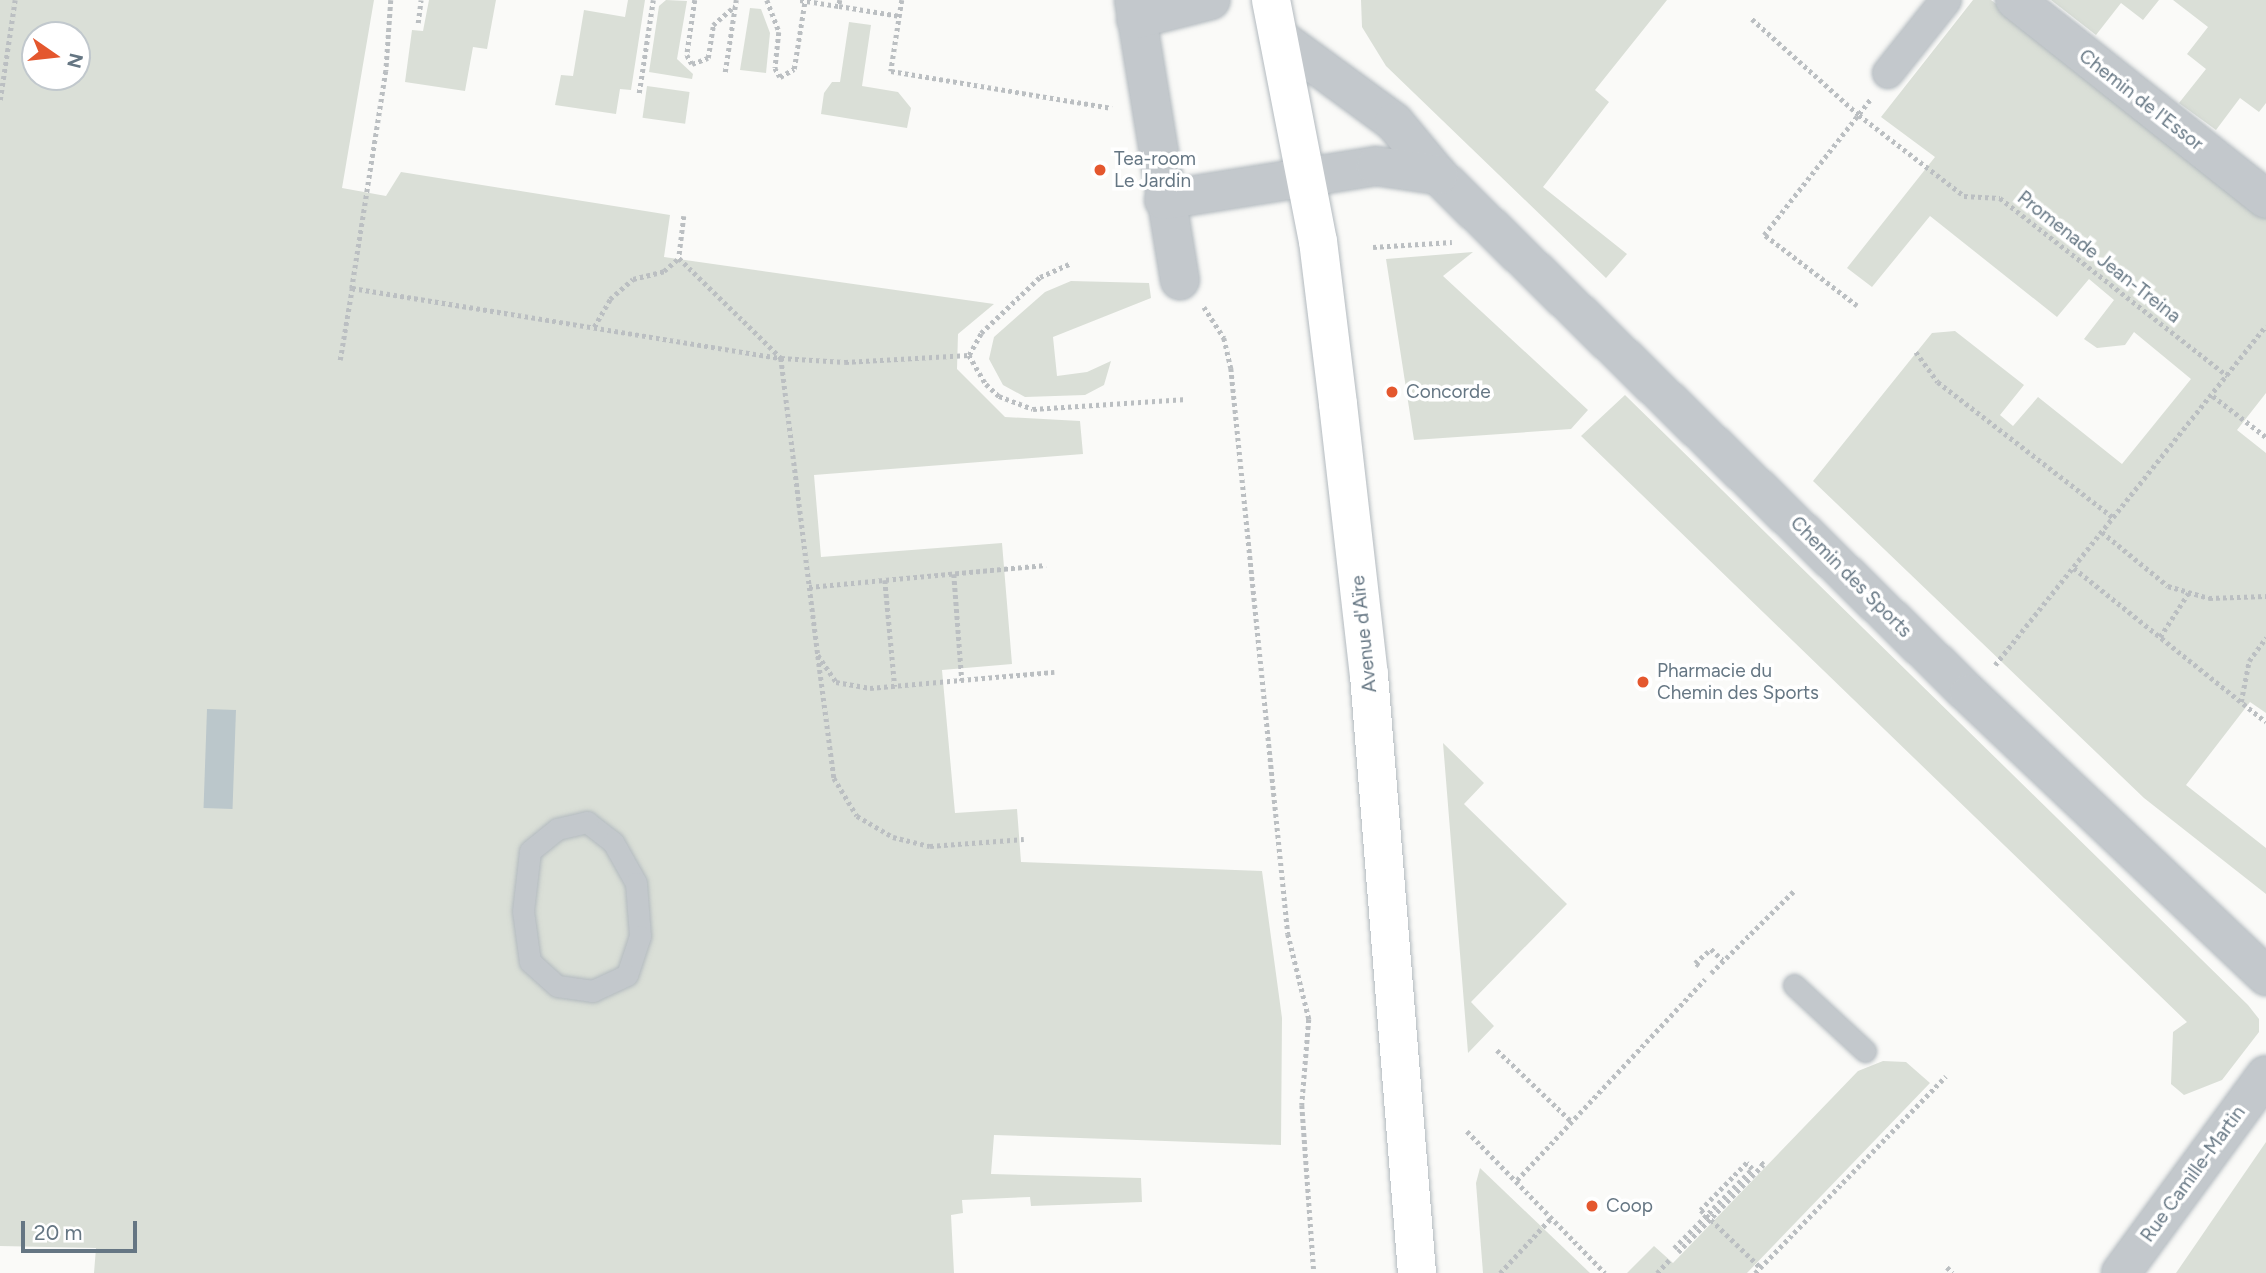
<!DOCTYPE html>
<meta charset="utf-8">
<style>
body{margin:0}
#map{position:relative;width:2266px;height:1273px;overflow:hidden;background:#fafaf8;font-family:Figtree,sans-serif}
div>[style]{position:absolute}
.green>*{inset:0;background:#dadfd7;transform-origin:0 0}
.water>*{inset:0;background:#bbc7cb;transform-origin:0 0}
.path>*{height:4.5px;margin-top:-2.25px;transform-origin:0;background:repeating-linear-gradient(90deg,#bbbfc2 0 3.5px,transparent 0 7px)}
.roads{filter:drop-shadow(0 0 2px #b3babf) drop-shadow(0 0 2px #b3babf)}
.service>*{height:21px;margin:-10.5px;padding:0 10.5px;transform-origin:10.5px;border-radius:10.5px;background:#c3c8cc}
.pedestrian>*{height:30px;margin:-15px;padding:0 15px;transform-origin:15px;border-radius:15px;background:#c3c8cc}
.minor>*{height:38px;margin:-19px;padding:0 19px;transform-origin:19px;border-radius:19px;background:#c3c8cc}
.secondary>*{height:38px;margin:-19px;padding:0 19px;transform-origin:19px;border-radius:19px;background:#fff}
.path-bridge>*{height:4.5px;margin-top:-2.25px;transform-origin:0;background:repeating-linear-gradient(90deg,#bbbfc2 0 3.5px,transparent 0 7px)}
.dots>*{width:19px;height:19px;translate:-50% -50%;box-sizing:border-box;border:4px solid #fff;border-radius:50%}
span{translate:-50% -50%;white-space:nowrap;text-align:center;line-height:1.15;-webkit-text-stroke:7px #fff;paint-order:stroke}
.street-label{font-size:19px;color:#657683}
.poi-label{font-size:19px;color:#657683}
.left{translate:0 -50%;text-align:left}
.north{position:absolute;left:21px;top:21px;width:70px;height:70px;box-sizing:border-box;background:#fff;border:2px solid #c1c8cd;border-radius:50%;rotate:104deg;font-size:19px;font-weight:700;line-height:28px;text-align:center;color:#657683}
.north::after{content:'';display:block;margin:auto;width:24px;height:32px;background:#e4572e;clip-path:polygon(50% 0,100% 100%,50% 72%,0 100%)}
.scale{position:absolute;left:21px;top:1221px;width:116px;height:32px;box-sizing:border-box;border:4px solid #657683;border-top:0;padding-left:9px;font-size:21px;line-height:24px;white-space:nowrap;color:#657683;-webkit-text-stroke:5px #fff;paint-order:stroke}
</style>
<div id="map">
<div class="green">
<div style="clip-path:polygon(evenodd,0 0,374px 0,342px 188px,386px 196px,401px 172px,670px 215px,664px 257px,994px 304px,958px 334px,957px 369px,1005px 417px,1080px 421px,1083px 454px,814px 475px,821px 557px,1002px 543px,1012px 664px,942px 670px,955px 813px,1017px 809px,1021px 862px,1262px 871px,1282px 1018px,1281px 1145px,994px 1135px,991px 1174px,1141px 1178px,1142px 1202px,1031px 1206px,1030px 1197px,962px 1200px,963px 1213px,951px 1215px,954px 1273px,94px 1273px,96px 1248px,0 1246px,0 0,35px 35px,77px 35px,77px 77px,35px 77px,35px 35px)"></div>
<div style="clip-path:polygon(429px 0,496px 0,487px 49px,473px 47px,465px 91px,405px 82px,412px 30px,423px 31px)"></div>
<div style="clip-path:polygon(628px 0,645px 0,631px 90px,620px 89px,616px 114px,555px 105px,561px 75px,573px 76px,584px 10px,625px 17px)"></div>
<div style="clip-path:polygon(666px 0,687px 1px,677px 59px,693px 74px,692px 79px,649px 72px,659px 6px)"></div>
<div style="clip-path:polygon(1361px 0,1667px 0,1595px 90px,1609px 102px,1543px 187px,1627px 254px,1606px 278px,1386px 66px,1362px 27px)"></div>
<div style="clip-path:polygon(1973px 0,1991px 0,2266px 216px,2266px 393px,2237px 430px,2266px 453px,2266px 713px,2250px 702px,2186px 785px,2266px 848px,2266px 894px,2144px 798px,1813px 481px,1932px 333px,1955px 331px,2024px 385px,2000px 415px,2013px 426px,2038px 397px,2122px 464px,2191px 379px,2134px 332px,2125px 345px,2097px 348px,2084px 339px,2114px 300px,2089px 279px,2057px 317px,1930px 216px,1872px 287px,1847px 268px,1935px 157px,1881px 117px)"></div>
<div style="clip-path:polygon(2051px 0,2159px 0,2143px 20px,2121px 3px,2096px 35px)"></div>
<div style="clip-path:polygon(2173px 0,2266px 0,2266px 103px,2259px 112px,2240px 98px,2216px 130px,2179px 103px,2206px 69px,2187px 54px,2208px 27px)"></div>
<div style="clip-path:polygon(750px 8px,761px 9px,770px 33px,766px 73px,740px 70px)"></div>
<div style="clip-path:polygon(849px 22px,871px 25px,862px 86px,898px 92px,911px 108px,907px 128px,821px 114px,824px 93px,832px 82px,840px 82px)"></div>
<div style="left:647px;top:86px;width:43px;height:32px;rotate:8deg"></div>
<div style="clip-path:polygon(1473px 252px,1443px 276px,1588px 410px,1571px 429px,1414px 440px,1386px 259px)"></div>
<div style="clip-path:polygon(1071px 281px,1149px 283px,1151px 298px,1053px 337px,1057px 376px,1087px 372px,1111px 361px,1104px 385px,1085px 395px,1025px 397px,1003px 385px,989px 359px,994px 337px,1045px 292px)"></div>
<div style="clip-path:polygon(1625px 395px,2248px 1005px,2259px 1019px,2259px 1032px,2222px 1080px,2184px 1095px,2171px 1084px,2173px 1032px,2187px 1022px,1581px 436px)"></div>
<div style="clip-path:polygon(1443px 743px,1484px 783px,1464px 804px,1567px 904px,1471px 1002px,1494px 1026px,1468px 1053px)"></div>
<div style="clip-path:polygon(1883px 1061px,1906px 1062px,1930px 1083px,1747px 1273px,1627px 1273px,1654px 1246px,1673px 1263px,1858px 1071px)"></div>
<div style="clip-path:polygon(2266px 1142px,2266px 1273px,2176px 1273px)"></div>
<div style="clip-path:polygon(1480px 1168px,1590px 1273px,1483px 1273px,1476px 1183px)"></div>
</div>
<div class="water">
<div style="left:207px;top:709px;width:29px;height:99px;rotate:2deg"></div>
</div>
<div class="path">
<div style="left:391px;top:0;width:71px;rotate:94deg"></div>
<div style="left:386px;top:71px;width:220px;rotate:98.9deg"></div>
<div style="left:352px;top:288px;width:435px;rotate:9.3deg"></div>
<div style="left:781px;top:358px;width:64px;rotate:3.6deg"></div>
<div style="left:845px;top:362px;width:124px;rotate:-3.2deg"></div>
<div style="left:969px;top:355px;width:25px;rotate:-61deg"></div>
<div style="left:981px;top:333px;width:81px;rotate:-43.5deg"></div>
<div style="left:1040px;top:277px;width:34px;rotate:-24deg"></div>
<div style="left:695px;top:0;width:56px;rotate:98.3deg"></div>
<div style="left:687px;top:55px;width:10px;rotate:61deg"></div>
<div style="left:692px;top:64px;width:17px;rotate:-21deg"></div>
<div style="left:708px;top:58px;width:33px;rotate:-81deg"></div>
<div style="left:713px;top:25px;width:29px;rotate:-41deg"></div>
<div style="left:767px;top:0;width:34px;rotate:69deg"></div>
<div style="left:779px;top:32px;width:36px;rotate:96deg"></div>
<div style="left:775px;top:68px;width:10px;rotate:61deg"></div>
<div style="left:780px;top:77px;width:16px;rotate:-30deg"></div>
<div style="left:794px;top:69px;width:70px;rotate:-80.9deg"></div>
<div style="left:800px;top:0;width:39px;rotate:9deg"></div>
<div style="left:840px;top:0;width:6px;rotate:99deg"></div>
<div style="left:839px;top:6px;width:62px;rotate:9.3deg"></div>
<div style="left:902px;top:0;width:72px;rotate:98.8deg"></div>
<div style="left:891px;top:71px;width:224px;rotate:9.5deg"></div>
<div style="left:1752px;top:19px;width:144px;rotate:41.9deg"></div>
<div style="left:1859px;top:115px;width:133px;rotate:37.6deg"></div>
<div style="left:1964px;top:196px;width:36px;rotate:3deg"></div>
<div style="left:2000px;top:198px;width:289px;rotate:38deg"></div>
<div style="left:418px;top:23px;width:23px;rotate:-83deg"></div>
<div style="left:725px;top:72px;width:73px;rotate:-81.3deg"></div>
<div style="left:639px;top:93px;width:94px;rotate:-81.4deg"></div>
<div style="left:0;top:100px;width:101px;rotate:-81.5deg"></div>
<div style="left:684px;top:216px;width:42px;rotate:96.8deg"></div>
<div style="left:679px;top:258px;width:143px;rotate:44.4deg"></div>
<div style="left:781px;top:358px;width:299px;rotate:82.9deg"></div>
<div style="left:818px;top:655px;width:32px;rotate:56deg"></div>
<div style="left:836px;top:682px;width:35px;rotate:10deg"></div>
<div style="left:870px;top:688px;width:185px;rotate:-5deg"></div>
<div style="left:1373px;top:247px;width:79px;rotate:-3.6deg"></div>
<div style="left:1857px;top:306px;width:117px;rotate:-142.6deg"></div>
<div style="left:1764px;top:235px;width:172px;rotate:-51.9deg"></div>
<div style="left:1204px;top:307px;width:37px;rotate:57deg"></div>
<div style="left:1224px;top:338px;width:31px;rotate:77deg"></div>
<div style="left:1231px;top:368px;width:569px;rotate:84.25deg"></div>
<div style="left:1288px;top:934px;width:88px;rotate:76.1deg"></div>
<div style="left:1309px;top:1019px;width:86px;rotate:94.7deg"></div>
<div style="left:1302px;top:1105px;width:168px;rotate:85.9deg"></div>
<div style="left:594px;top:327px;width:32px;rotate:-60deg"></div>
<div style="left:610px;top:299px;width:30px;rotate:-41deg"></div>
<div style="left:633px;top:279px;width:32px;rotate:-14deg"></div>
<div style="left:664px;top:271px;width:20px;rotate:-41deg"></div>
<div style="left:1916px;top:352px;width:37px;rotate:54deg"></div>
<div style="left:1938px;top:382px;width:222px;rotate:37.7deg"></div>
<div style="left:969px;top:355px;width:34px;rotate:60deg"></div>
<div style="left:986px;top:384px;width:18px;rotate:43deg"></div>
<div style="left:999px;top:396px;width:36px;rotate:21deg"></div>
<div style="left:1033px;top:409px;width:154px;rotate:-3.7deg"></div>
<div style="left:340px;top:360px;width:73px;rotate:-80.5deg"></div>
<div style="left:2213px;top:396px;width:67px;rotate:37.7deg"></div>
<div style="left:2102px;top:532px;width:85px;rotate:39.3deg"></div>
<div style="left:2168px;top:586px;width:43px;rotate:16.3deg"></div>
<div style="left:2209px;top:598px;width:57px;rotate:-2deg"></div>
<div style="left:2074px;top:568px;width:246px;rotate:38.7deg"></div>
<div style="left:954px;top:574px;width:107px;rotate:85.7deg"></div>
<div style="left:885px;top:580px;width:107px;rotate:84.7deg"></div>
<div style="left:809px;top:587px;width:238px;rotate:-5.3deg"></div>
<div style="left:2160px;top:637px;width:54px;rotate:-57.2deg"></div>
<div style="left:818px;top:656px;width:123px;rotate:82.5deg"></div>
<div style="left:834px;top:778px;width:44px;rotate:58.8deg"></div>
<div style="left:857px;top:816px;width:42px;rotate:30.3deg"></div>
<div style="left:893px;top:837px;width:38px;rotate:14deg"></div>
<div style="left:930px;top:846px;width:94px;rotate:-4.3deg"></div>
<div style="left:1995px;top:665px;width:434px;rotate:-51.4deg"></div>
<div style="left:2241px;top:702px;width:42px;rotate:-79deg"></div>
<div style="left:2249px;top:661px;width:29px;rotate:-54deg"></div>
<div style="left:1699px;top:966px;width:5px;rotate:-143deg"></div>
<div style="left:1695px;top:963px;width:21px;rotate:-41deg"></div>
<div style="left:1711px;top:949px;width:16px;rotate:43deg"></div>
<div style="left:1711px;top:973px;width:117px;rotate:-44.7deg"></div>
<div style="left:1497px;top:1050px;width:103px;rotate:43.8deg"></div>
<div style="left:1467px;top:1131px;width:198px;rotate:45.8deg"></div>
<div style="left:1517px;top:1180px;width:275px;rotate:-46.9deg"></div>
<div style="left:1701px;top:1210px;width:82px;rotate:44deg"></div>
<div style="left:1678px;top:1252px;width:122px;rotate:-45.7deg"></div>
<div style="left:1763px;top:1165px;width:6px;rotate:-129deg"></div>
<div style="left:1947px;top:1267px;width:8px;rotate:45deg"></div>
<div style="left:1500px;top:1273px;width:76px;rotate:-47.1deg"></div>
<div style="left:1657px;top:1273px;width:18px;rotate:-47deg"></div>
<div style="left:1755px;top:1273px;width:274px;rotate:-45.9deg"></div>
</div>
<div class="roads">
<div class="service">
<div style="left:587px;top:822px;width:33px;rotate:38deg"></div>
<div style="left:613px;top:842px;width:47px;rotate:60.7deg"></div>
<div style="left:636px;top:883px;width:53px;rotate:85.7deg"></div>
<div style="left:640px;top:936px;width:41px;rotate:108.4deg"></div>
<div style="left:627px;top:975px;width:38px;rotate:155deg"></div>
<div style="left:593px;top:991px;width:36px;rotate:-172deg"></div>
<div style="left:557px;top:986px;width:36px;rotate:-138deg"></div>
<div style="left:530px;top:962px;width:51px;rotate:-97.8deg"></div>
<div style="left:523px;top:911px;width:60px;rotate:-83.3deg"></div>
<div style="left:530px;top:851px;width:35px;rotate:-39deg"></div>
<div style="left:557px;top:829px;width:31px;rotate:-13deg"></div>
<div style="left:1794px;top:985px;width:97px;rotate:42.9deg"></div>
</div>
<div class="pedestrian">
<div style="left:1888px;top:73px;width:93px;rotate:-51.5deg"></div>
</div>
<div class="minor">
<div style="left:1134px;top:0;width:284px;rotate:80.7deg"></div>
<div style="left:2015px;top:0;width:320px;rotate:38.4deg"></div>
<div style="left:1136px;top:19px;width:77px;rotate:-14.2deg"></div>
<div style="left:1278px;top:37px;width:144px;rotate:36.2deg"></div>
<div style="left:1394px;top:122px;width:69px;rotate:50.3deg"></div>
<div style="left:1438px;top:175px;width:743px;rotate:44.35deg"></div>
<div style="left:1969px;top:694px;width:410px;rotate:43.5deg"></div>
<div style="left:1164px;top:200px;width:215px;rotate:-9.1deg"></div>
<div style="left:1376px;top:166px;width:63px;rotate:8.3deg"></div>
<div style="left:2121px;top:1273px;width:245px;rotate:-53.8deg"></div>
</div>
<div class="secondary">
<div style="left:1271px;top:0;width:246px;rotate:79deg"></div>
<div style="left:1318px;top:241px;width:164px;rotate:83deg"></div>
<div style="left:1338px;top:404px;width:273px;rotate:83.5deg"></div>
<div style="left:1369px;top:675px;width:600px;rotate:85.41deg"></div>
</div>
</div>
<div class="path-bridge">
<div style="left:1674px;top:1248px;width:111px;rotate:-45.4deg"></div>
<div style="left:1752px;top:1169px;width:8px;rotate:-130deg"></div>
<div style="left:1747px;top:1163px;width:66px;rotate:134.4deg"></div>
</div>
<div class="dots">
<div style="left:1100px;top:170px;background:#e4572e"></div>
<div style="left:1392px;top:392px;background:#e4572e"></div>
<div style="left:1643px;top:682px;background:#e4572e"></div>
<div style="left:1592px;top:1206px;background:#e4572e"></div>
</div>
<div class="street-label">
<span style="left:2141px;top:100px;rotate:38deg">Chemin de l'Essor</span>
<span style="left:2099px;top:257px;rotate:38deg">Promenade Jean-Treina</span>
<span style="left:1851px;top:577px;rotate:45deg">Chemin des Sports</span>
<span style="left:1364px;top:634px;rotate:-96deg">Avenue d'Aïre</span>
<span style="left:2193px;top:1174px;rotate:-54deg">Rue Camille-Martin</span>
</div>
<div class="poi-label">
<span class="left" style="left:1114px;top:170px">Tea-room<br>Le Jardin</span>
<span class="left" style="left:1406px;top:392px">Concorde</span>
<span class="left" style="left:1657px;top:682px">Pharmacie du<br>Chemin des Sports</span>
<span class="left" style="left:1606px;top:1206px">Coop</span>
</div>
<div class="north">N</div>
<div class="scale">20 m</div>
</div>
